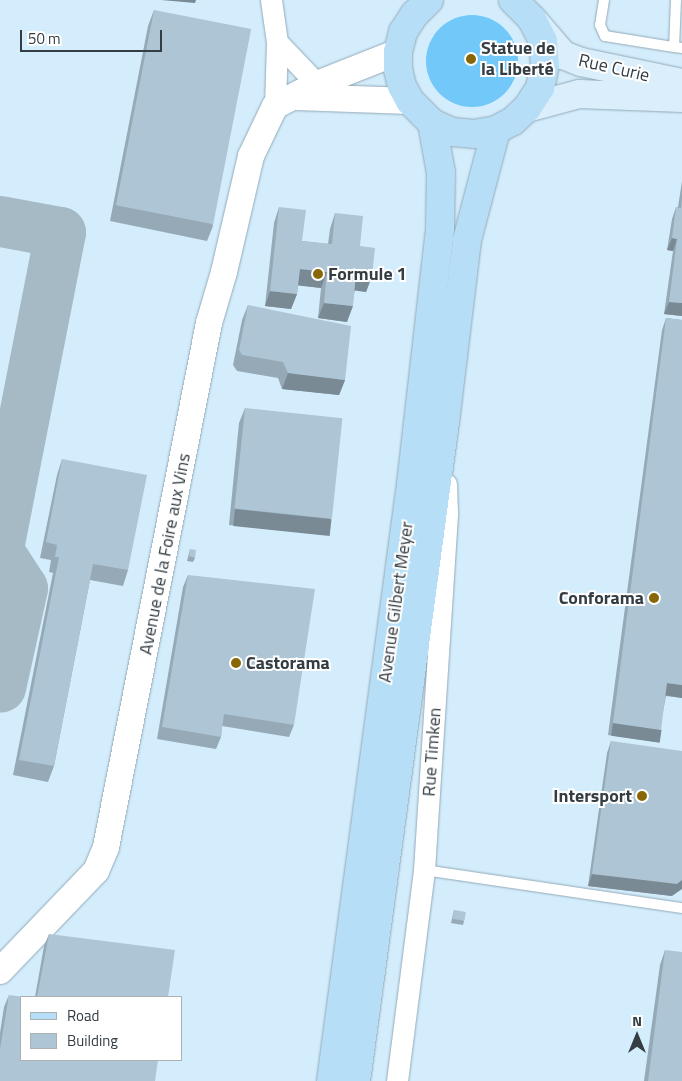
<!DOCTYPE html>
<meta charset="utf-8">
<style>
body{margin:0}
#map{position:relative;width:682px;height:1081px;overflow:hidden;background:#d4edfc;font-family:"Titillium Web",sans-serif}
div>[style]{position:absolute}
.green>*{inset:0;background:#71c8f9}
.round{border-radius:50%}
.taxiway>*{height:51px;margin:-25.5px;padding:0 25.5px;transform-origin:25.5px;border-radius:25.5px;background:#a6bac6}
.roads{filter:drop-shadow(0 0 1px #92a9b8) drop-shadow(0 0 1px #92a9b8)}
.service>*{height:10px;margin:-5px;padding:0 5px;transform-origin:5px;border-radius:5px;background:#fff}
.minor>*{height:21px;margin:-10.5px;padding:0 10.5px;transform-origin:10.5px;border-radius:10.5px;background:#fff}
.tertiary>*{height:26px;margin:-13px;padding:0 13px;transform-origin:13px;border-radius:13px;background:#fff}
.secondary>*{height:28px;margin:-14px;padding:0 14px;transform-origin:14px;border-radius:14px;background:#daeffb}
.primary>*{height:28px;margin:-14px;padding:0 14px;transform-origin:14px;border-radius:14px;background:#b6dff7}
.wall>*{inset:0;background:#95a9b6}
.shaded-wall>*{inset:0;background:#798a94;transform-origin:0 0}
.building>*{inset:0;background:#adc5d4;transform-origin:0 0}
.dots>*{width:14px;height:14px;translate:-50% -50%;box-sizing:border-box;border:2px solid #fff;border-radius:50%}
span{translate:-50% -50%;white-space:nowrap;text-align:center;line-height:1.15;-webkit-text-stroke:4px #fff;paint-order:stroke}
.poi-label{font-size:18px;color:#333d43;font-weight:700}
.left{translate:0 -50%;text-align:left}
.right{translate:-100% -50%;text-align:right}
.street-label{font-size:18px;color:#333d43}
.legend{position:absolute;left:20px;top:996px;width:162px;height:65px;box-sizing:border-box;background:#fff;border:1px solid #adb1b4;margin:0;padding:6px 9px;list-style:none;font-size:15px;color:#333d43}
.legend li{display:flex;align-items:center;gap:10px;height:25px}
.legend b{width:25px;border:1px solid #adb1b4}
.north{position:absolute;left:612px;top:1011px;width:50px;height:50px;-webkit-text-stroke:4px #fff;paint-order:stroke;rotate:0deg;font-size:14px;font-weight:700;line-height:20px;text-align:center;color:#333d43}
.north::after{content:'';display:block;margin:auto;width:18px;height:22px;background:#333d43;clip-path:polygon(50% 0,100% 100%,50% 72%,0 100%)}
.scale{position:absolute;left:20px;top:30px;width:142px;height:22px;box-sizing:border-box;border:2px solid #333d43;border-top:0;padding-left:6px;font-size:15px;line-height:18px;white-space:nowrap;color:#333d43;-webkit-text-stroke:4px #fff;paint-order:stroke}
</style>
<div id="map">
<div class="green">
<div class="round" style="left:426px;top:15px;width:92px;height:92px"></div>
</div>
<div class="taxiway">
<div style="left:0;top:221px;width:61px;rotate:10.4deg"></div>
<div style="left:60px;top:232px;width:313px;rotate:101.1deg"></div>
<div style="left:0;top:554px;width:40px;rotate:57.1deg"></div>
<div style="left:22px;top:588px;width:101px;rotate:102.5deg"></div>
</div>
<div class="roads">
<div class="service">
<div style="left:604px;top:0;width:25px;rotate:99deg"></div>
<div style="left:600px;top:25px;width:12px;rotate:66deg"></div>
<div style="left:605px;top:36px;width:70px;rotate:9.1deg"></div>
<div style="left:676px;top:0;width:47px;rotate:92.4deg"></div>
<div style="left:674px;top:47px;width:8px;rotate:7deg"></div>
<div style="left:424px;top:870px;width:261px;rotate:8.4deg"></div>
</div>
<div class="minor">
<div style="left:271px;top:0;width:42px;rotate:81.9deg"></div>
<div style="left:277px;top:42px;width:64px;rotate:91.8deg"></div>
<div style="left:277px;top:42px;width:58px;rotate:46.4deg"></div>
<div style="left:397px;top:1081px;width:213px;rotate:-82.7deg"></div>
<div style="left:424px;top:870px;width:358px;rotate:-86.3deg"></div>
<div style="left:447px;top:513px;width:29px;rotate:-92deg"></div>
</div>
<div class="tertiary">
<div style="left:296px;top:97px;width:114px;rotate:2deg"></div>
<div style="left:0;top:971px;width:139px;rotate:-46.2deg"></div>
<div style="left:96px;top:871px;width:26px;rotate:-67deg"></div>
<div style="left:106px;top:847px;width:534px;rotate:-78.88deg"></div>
<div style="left:209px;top:323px;width:53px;rotate:-73.6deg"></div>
<div style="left:224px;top:272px;width:119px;rotate:-76.9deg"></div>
<div style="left:251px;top:156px;width:55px;rotate:-64.4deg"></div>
<div style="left:275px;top:106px;width:47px;rotate:-27.6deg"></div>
<div style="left:317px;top:84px;width:87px;rotate:-21.6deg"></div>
</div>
<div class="secondary">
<div style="left:533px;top:20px;width:46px;rotate:49.4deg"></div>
<div style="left:563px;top:55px;width:19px;rotate:21deg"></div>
<div style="left:581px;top:62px;width:103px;rotate:11.7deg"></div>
<div style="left:527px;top:108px;width:54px;rotate:-15.1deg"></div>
<div style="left:579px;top:94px;width:103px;rotate:2.2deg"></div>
</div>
<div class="primary">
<div style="left:429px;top:0;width:21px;rotate:135deg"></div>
<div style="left:414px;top:15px;width:20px;rotate:123deg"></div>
<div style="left:403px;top:32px;width:21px;rotate:104deg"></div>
<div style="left:398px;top:52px;width:17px;rotate:90deg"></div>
<div style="left:398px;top:69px;width:17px;rotate:77deg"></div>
<div style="left:402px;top:86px;width:17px;rotate:62deg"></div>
<div style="left:410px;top:101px;width:31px;rotate:45deg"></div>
<div style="left:432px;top:123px;width:22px;rotate:24deg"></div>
<div style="left:452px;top:132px;width:22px;rotate:5deg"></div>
<div style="left:474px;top:134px;width:22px;rotate:-10deg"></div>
<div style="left:496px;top:130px;width:19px;rotate:-28deg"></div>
<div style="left:513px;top:121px;width:19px;rotate:-43deg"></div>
<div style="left:527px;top:108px;width:24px;rotate:-57deg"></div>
<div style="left:540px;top:88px;width:24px;rotate:-78deg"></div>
<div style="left:545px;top:65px;width:24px;rotate:-95deg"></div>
<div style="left:543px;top:41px;width:25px;rotate:-117deg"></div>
<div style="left:532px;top:19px;width:27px;rotate:-135deg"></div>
<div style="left:331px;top:1081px;width:602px;rotate:-82.37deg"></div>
<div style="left:411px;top:484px;width:257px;rotate:-83.5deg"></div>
<div style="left:440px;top:229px;width:56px;rotate:-89deg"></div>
<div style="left:441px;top:173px;width:51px;rotate:-100.2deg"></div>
<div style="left:356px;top:1081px;width:665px;rotate:-82.31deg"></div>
<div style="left:445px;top:422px;width:183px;rotate:-83.1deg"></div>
<div style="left:467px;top:240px;width:114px;rotate:-75.2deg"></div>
</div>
</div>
<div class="wall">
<div style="clip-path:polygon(154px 10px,213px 226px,207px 241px,110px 221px,148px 26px)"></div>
<div style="clip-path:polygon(682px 181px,682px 316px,664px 314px,673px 251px,667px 250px,672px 219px,676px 207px,678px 207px)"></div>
<div style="clip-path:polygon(279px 207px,302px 241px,328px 244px,330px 229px,335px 213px,360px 246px,372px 276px,366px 292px,355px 290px,347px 322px,318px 318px,321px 288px,298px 285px,297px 294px,291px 309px,265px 306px,274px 223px)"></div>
<div style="clip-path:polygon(248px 305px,345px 380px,339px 395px,282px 389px,278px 378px,237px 371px,233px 365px,242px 320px)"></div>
<div style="clip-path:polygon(666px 318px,682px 320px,682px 698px,666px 696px,657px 742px,608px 735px,662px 330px)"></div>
<div style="clip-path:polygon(245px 408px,331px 519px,326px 535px,229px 525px,239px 423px)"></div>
<div style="clip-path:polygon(62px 459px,128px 570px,123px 586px,90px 580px,54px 766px,48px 782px,13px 775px,53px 573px,49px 572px,51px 560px,40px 558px,57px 475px)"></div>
<div style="clip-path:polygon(190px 549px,195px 558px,193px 562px,187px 561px)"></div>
<div style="clip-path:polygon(188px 575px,294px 725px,289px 737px,222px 726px,221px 737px,216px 749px,157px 739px,183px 587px)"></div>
<div style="clip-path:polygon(611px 741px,672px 896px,588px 886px,607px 753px)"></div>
<div style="clip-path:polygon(454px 910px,464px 921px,463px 925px,451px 923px)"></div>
<div style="clip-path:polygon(49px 934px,168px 997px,35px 997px,44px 946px)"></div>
<div style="clip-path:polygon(665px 950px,682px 1081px,644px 1081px,660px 965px)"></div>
<div style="clip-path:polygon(9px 995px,0 1081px,0 1033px,4px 1007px)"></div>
</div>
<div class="shaded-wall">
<div style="clip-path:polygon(161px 0,196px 0,195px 3px)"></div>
<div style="clip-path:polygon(672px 238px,677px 239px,673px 251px,667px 250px)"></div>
<div style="clip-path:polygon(300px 269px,327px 272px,321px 288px,294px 285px)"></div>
<div style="clip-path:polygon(356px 274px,372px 276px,366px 292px,351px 290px)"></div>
<div style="clip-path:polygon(270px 291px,297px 294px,291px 309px,265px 306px)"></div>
<div style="clip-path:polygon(669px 302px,682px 303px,682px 316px,664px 314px)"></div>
<div style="clip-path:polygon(324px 303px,353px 306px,347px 322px,318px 318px)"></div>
<div style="clip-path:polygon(288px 373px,345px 380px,339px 395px,282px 389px)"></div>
<div style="left:235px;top:509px;width:97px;height:17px;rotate:6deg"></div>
<div style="clip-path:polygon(667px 683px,682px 685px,682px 698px,663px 695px)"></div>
<div style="left:613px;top:723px;width:49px;height:13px;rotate:8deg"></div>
<div style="clip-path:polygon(592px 874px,682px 880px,682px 889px,672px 896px,588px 886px)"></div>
</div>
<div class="building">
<div style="left:154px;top:10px;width:99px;height:199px;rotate:11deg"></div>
<div style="clip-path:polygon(682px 199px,682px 303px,669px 302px,677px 239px,672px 238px,676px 207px,681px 208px)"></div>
<div style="clip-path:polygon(279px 207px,306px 210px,302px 241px,332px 244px,335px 213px,363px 216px,360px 246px,375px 248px,372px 276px,356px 274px,353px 306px,324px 303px,327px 272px,300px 269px,297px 294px,270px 291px)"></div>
<div style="clip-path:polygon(248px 305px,351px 326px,345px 380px,288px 373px,283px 362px,242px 355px,239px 350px)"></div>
<div style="clip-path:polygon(666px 318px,682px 320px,682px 685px,667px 683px,661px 730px,613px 723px)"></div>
<div style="left:245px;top:408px;width:98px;height:101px;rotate:6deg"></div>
<div style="clip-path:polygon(62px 459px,147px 475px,128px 570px,93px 564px,54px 766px,19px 760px,59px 557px,55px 557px,57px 545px,46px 542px)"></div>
<div style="clip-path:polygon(190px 549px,196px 550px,195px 558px,189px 556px)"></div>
<div style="clip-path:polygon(188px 575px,315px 589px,294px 725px,224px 714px,221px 737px,162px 727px)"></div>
<div style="clip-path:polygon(611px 741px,682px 751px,682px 880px,677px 884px,592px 874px)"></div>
<div style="left:454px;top:910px;width:12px;height:9px;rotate:9deg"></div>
<div style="clip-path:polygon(49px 934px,175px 950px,168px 997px,37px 997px)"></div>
<div style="clip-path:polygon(665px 950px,682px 952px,682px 1081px,648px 1081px)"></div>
<div style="clip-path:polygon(9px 995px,24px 997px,21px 997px,21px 1060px,158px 1060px,155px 1081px,0 1081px,0 1049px)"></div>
</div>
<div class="dots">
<div style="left:471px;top:59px;background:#8a6706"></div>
<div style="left:318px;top:274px;background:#8a6706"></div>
<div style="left:654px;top:598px;background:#8a6706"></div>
<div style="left:236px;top:663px;background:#8a6706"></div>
<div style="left:642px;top:796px;background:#8a6706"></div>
</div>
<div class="poi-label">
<span class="left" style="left:481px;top:59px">Statue de<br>la Liberté</span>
<span class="left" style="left:328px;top:274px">Formule 1</span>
<span class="right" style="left:644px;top:598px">Conforama</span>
<span class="left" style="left:246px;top:663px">Castorama</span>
<span class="right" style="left:632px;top:796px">Intersport</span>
</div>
<div class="street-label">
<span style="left:614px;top:68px;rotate:13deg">Rue Curie</span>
<span style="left:165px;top:554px;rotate:-79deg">Avenue de la Foire aux Vins</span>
<span style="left:396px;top:602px;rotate:-82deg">Avenue Gilbert Meyer</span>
<span style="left:432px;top:752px;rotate:-86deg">Rue Timken</span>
</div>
<ul class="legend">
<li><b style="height:6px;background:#b6dff7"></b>Road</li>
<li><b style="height:14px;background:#adc5d4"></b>Building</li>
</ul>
<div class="north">N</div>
<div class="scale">50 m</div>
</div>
